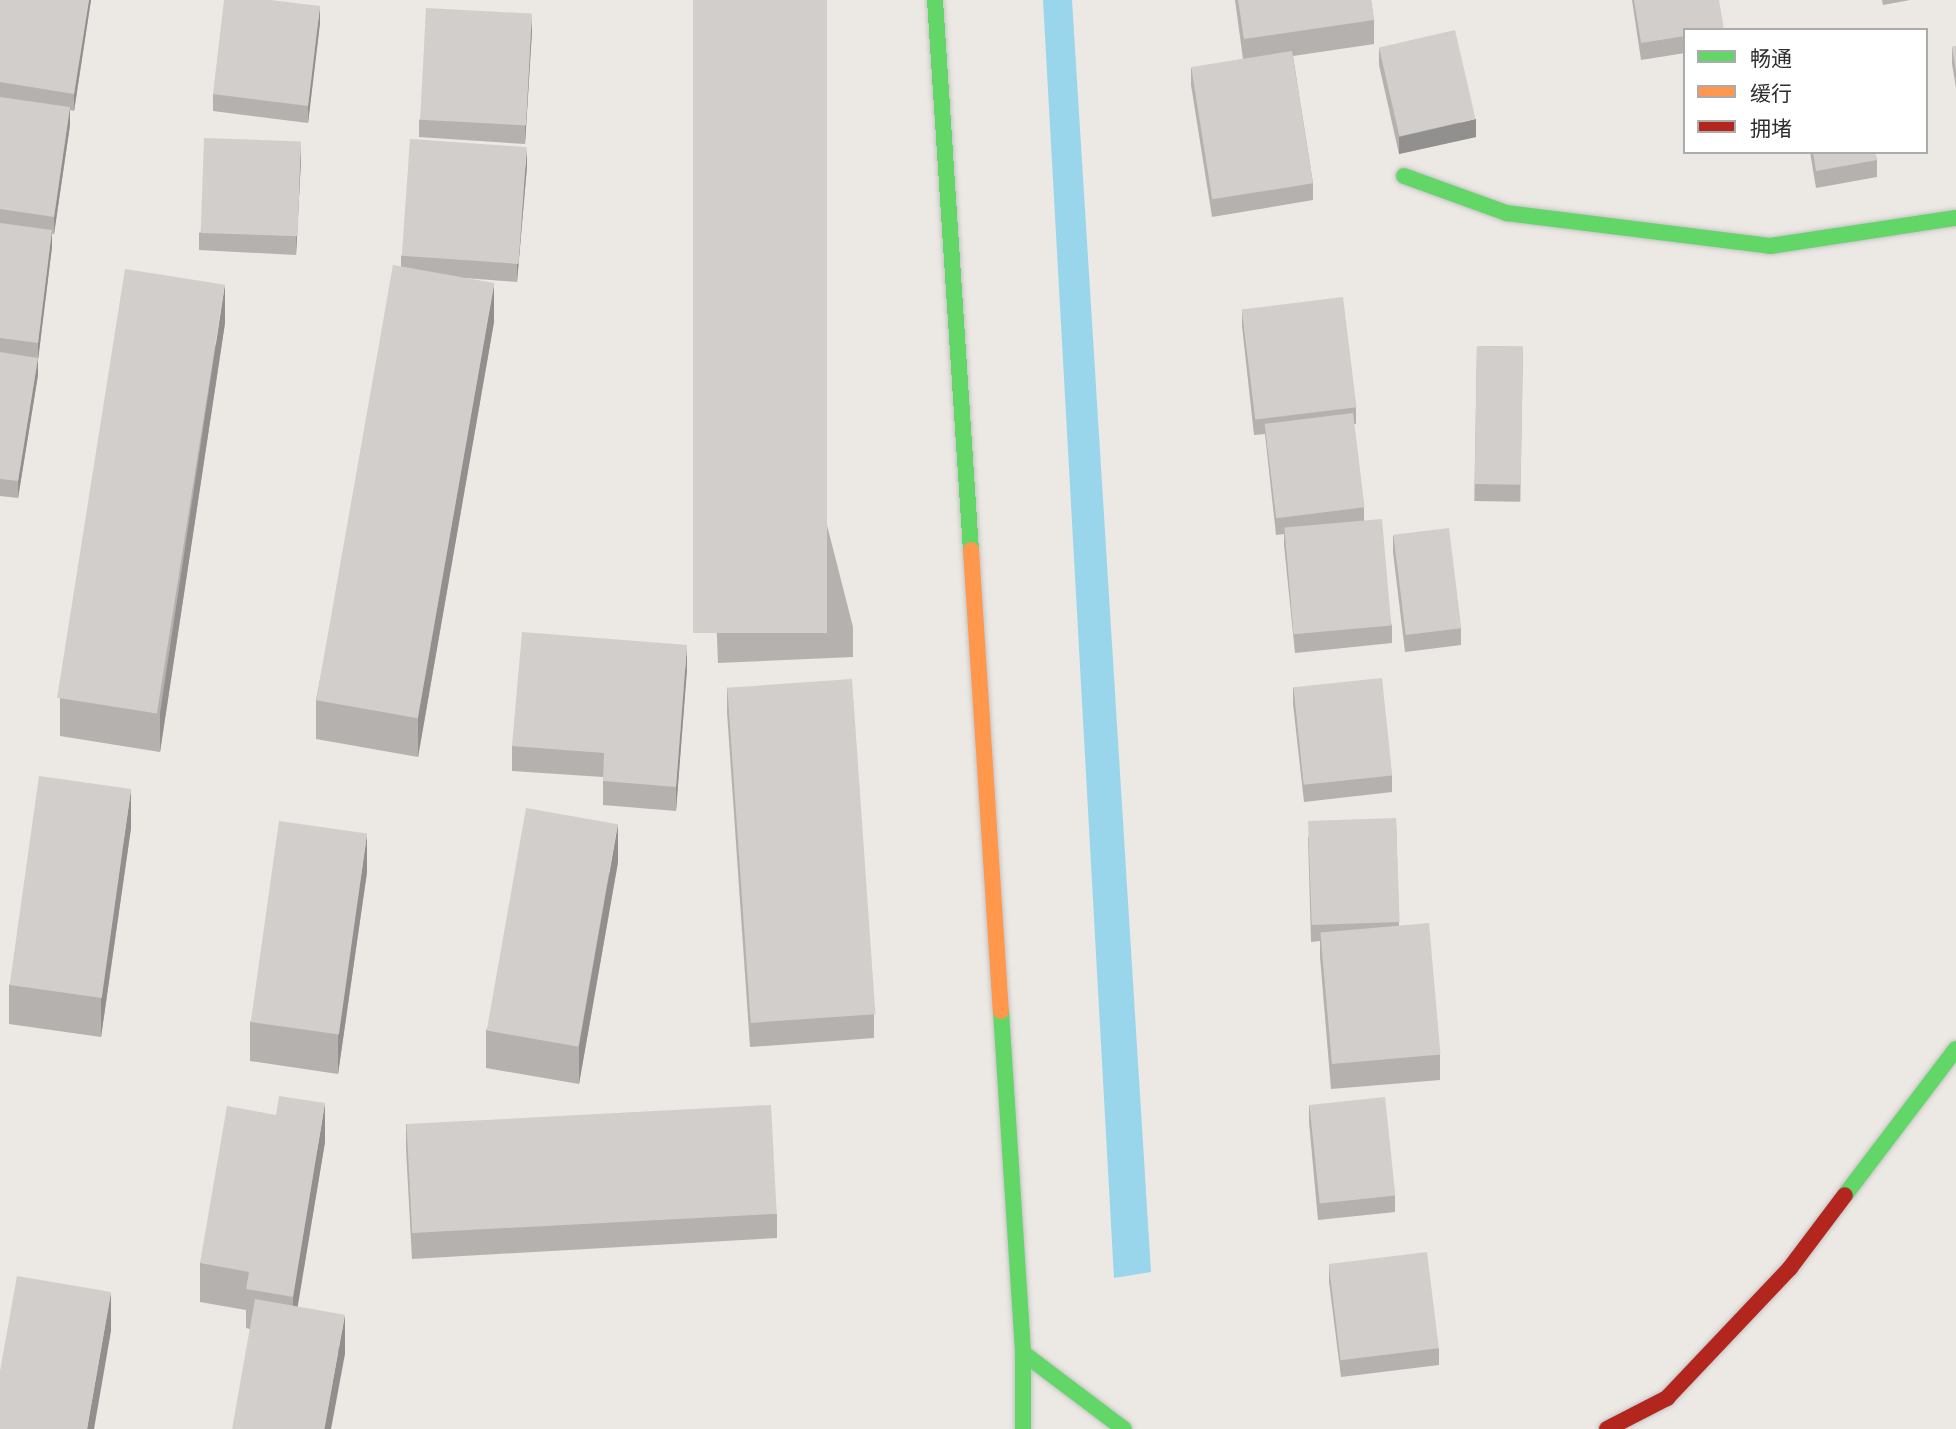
<!DOCTYPE html>
<meta charset="utf-8">
<style>
body{margin:0}
#map{position:relative;width:1956px;height:1429px;overflow:hidden;background:#ece8e4;font-family:"Golos Text","Noto Sans SC",sans-serif}
div>[style]{position:absolute}
.water>*{inset:0;background:#99d6ec}
.roads{filter:drop-shadow(0 0 2px #c5c4c5) drop-shadow(0 0 2px #c5c4c5)}
.fast>*{height:16px;margin:-8px;padding:0 8px;transform-origin:8px;border-radius:8px;background:#63d668}
.slow>*{height:16px;margin:-8px;padding:0 8px;transform-origin:8px;border-radius:8px;background:#ff974d}
.jam>*{height:16px;margin:-8px;padding:0 8px;transform-origin:8px;border-radius:8px;background:#b3261e}
.wall>*{inset:0;background:#b4b1af;transform-origin:0 0}
.shaded-wall>*{inset:0;background:#92908e}
.building>*{inset:0;background:#d1cecb;transform-origin:0 0}
span{translate:-50% -50%;white-space:nowrap;text-align:center;line-height:1.15;-webkit-text-stroke:7px #fff;paint-order:stroke}
.legend{position:absolute;left:1683px;top:28px;width:245px;height:126px;box-sizing:border-box;background:#fff;border:2px solid #ababab;margin:0;padding:9px 12px;list-style:none;font-size:21px;color:#2e2e2e}
.legend li{display:flex;align-items:center;gap:14px;height:35px}
.legend b{width:35px;border:2px solid #ababab}
</style>
<div id="map">
<div class="water">
<div style="clip-path:polygon(1043px 0,1072px 0,1151px 1272px,1114px 1278px)"></div>
</div>
<div class="roads">
<div class="fast">
<div style="left:935px;top:0;width:551px;rotate:86.26deg"></div>
<div style="left:1404px;top:176px;width:109px;rotate:19.9deg"></div>
<div style="left:1506px;top:213px;width:266px;rotate:7.1deg"></div>
<div style="left:1770px;top:246px;width:188px;rotate:-8.6deg"></div>
<div style="left:1001px;top:1011px;width:343px;rotate:86.3deg"></div>
<div style="left:1023px;top:1353px;width:76px;rotate:90deg"></div>
<div style="left:1845px;top:1195px;width:183px;rotate:-52.8deg"></div>
<div style="left:1023px;top:1353px;width:126px;rotate:37deg"></div>
</div>
<div class="slow">
<div style="left:971px;top:550px;width:462px;rotate:86.3deg"></div>
</div>
<div class="jam">
<div style="left:1607px;top:1429px;width:68px;rotate:-27.3deg"></div>
<div style="left:1667px;top:1398px;width:179px;rotate:-46.6deg"></div>
<div style="left:1790px;top:1268px;width:91px;rotate:-53deg"></div>
</div>
</div>
<div class="wall">
<div style="clip-path:polygon(0 0,91px 0,74px 111px,70px 110px,70px 125px,54px 234px,52px 234px,52px 247px,38px 360px,38px 375px,18px 498px,0 496px)"></div>
<div style="clip-path:polygon(693px 0,853px 627px,853px 657px,718px 663px,693px 25px)"></div>
<div style="clip-path:polygon(1235px 0,1371px 0,1374px 20px,1374px 44px,1293px 56px,1313px 183px,1313px 200px,1212px 217px,1191px 85px,1191px 68px,1243px 59px)"></div>
<div style="clip-path:polygon(1632px 0,1719px 0,1685px 30px,1685px 53px,1641px 60px)"></div>
<div style="clip-path:polygon(1882px 0,1910px 0,1883px 5px)"></div>
<div style="clip-path:polygon(320px 23px,308px 123px,213px 111px,213px 94px)"></div>
<div style="clip-path:polygon(532px 31px,525px 144px,419px 137px,419px 120px)"></div>
<div style="clip-path:polygon(1956px 46px,1956px 88px,1952px 64px,1952px 47px)"></div>
<div style="clip-path:polygon(1379px 48px,1476px 137px,1399px 154px,1379px 65px)"></div>
<div style="clip-path:polygon(1810px 152px,1875px 152px,1877px 160px,1877px 177px,1816px 188px)"></div>
<div style="clip-path:polygon(301px 159px,296px 255px,199px 250px,199px 233px)"></div>
<div style="clip-path:polygon(527px 166px,517px 282px,465px 278px,494px 322px,418px 757px,316px 739px,316px 700px,401px 267px,401px 256px)"></div>
<div style="clip-path:polygon(1242px 309px,1356px 407px,1356px 424px,1354px 424px,1364px 507px,1364px 520px,1392px 626px,1392px 643px,1295px 653px,1284px 545px,1284px 534px,1276px 535px,1265px 434px,1254px 435px,1242px 326px)"></div>
<div style="clip-path:polygon(225px 323px,160px 752px,60px 736px,60px 698px)"></div>
<div style="left:1477px;top:346px;width:46px;height:155px;rotate:1deg"></div>
<div style="clip-path:polygon(1393px 535px,1461px 628px,1461px 645px,1405px 652px,1393px 552px)"></div>
<div style="clip-path:polygon(687px 669px,676px 811px,603px 805px,603px 777px,512px 771px,512px 746px)"></div>
<div style="clip-path:polygon(727px 687px,874px 1014px,874px 1038px,750px 1047px,727px 712px)"></div>
<div style="clip-path:polygon(1293px 687px,1392px 775px,1392px 792px,1304px 802px,1293px 704px)"></div>
<div style="clip-path:polygon(1396px 818px,1399px 925px,1440px 1055px,1440px 1080px,1331px 1089px,1320px 957px,1320px 941px,1311px 942px,1308px 837px)"></div>
<div style="clip-path:polygon(131px 828px,101px 1037px,9px 1024px,9px 985px)"></div>
<div style="clip-path:polygon(618px 862px,579px 1084px,486px 1068px,486px 1030px)"></div>
<div style="clip-path:polygon(367px 872px,338px 1074px,250px 1061px,250px 1022px)"></div>
<div style="clip-path:polygon(1309px 1105px,1395px 1195px,1395px 1212px,1318px 1220px,1309px 1122px)"></div>
<div style="clip-path:polygon(406px 1124px,777px 1214px,777px 1238px,412px 1259px,406px 1149px)"></div>
<div style="clip-path:polygon(325px 1142px,297px 1307px,345px 1354px,246px 1328px,246px 1310px,200px 1302px,200px 1263px)"></div>
<div style="clip-path:polygon(1329px 1265px,1439px 1348px,1439px 1365px,1341px 1377px,1329px 1282px)"></div>
</div>
<div class="shaded-wall">
<div style="clip-path:polygon(89px 0,91px 0,74px 111px,74px 94px)"></div>
<div style="clip-path:polygon(320px 6px,320px 23px,308px 123px,308px 106px)"></div>
<div style="clip-path:polygon(532px 14px,532px 31px,525px 144px,525px 127px)"></div>
<div style="clip-path:polygon(70px 107px,70px 125px,54px 234px,54px 217px)"></div>
<div style="clip-path:polygon(1476px 119px,1476px 137px,1399px 154px,1399px 137px)"></div>
<div style="clip-path:polygon(301px 142px,301px 159px,296px 255px,296px 238px)"></div>
<div style="clip-path:polygon(527px 148px,527px 166px,517px 282px,517px 265px)"></div>
<div style="clip-path:polygon(52px 230px,52px 247px,38px 360px,38px 343px)"></div>
<div style="clip-path:polygon(494px 283px,494px 322px,418px 757px,418px 718px)"></div>
<div style="clip-path:polygon(225px 284px,225px 323px,160px 752px,160px 713px)"></div>
<div style="clip-path:polygon(38px 358px,38px 375px,18px 498px,18px 481px)"></div>
<div style="clip-path:polygon(687px 645px,687px 669px,676px 811px,676px 787px)"></div>
<div style="clip-path:polygon(131px 789px,131px 828px,101px 1037px,101px 999px)"></div>
<div style="clip-path:polygon(618px 824px,618px 862px,579px 1084px,579px 1046px)"></div>
<div style="clip-path:polygon(367px 834px,367px 872px,338px 1074px,338px 1035px)"></div>
<div style="clip-path:polygon(325px 1103px,325px 1142px,293px 1335px,293px 1297px)"></div>
<div style="clip-path:polygon(111px 1292px,111px 1331px,94px 1429px,87px 1429px)"></div>
<div style="clip-path:polygon(345px 1315px,345px 1354px,331px 1429px,324px 1429px)"></div>
</div>
<div class="building">
<div style="clip-path:polygon(0 0,89px 0,74px 94px,0 82px)"></div>
<div style="clip-path:polygon(224px 0,270px 0,320px 6px,308px 106px,213px 94px)"></div>
<div style="left:693px;top:0;width:134px;height:633px"></div>
<div style="clip-path:polygon(1238px 0,1371px 0,1374px 20px,1244px 39px)"></div>
<div style="clip-path:polygon(1634px 0,1719px 0,1724px 30px,1685px 30px,1685px 36px,1641px 43px)"></div>
<div style="left:426px;top:8px;width:106px;height:112px;rotate:3deg"></div>
<div style="left:1455px;top:30px;width:91px;height:78px;rotate:77deg"></div>
<div style="clip-path:polygon(1956px 46px,1956px 71px,1952px 47px)"></div>
<div style="left:1292px;top:51px;width:134px;height:102px;rotate:81deg"></div>
<div style="clip-path:polygon(0 97px,70px 107px,54px 217px,0 209px)"></div>
<div style="left:204px;top:138px;width:97px;height:95px;rotate:2deg"></div>
<div style="left:410px;top:139px;width:117px;height:117px;rotate:4deg"></div>
<div style="clip-path:polygon(1813px 152px,1875px 152px,1877px 160px,1816px 171px)"></div>
<div style="clip-path:polygon(0 223px,52px 230px,38px 343px,0 338px)"></div>
<div style="left:393px;top:265px;width:103px;height:442px;rotate:10deg"></div>
<div style="left:125px;top:269px;width:101px;height:434px;rotate:9deg"></div>
<div style="left:1343px;top:297px;width:111px;height:102px;rotate:83deg"></div>
<div style="left:1477px;top:346px;width:46px;height:138px;rotate:1deg"></div>
<div style="clip-path:polygon(0 352px,38px 358px,18px 481px,0 479px)"></div>
<div style="left:1353px;top:413px;width:95px;height:89px;rotate:83deg"></div>
<div style="left:1382px;top:519px;width:107px;height:98px;rotate:85deg"></div>
<div style="left:1449px;top:528px;width:101px;height:56px;rotate:83deg"></div>
<div style="clip-path:polygon(522px 632px,687px 645px,676px 787px,603px 781px,604px 753px,512px 746px)"></div>
<div style="left:1382px;top:678px;width:98px;height:89px;rotate:84deg"></div>
<div style="left:852px;top:679px;width:336px;height:125px;rotate:86deg"></div>
<div style="left:39px;top:776px;width:93px;height:211px;rotate:8deg"></div>
<div style="left:526px;top:808px;width:93px;height:226px;rotate:10deg"></div>
<div style="left:1396px;top:818px;width:104px;height:88px;rotate:88deg"></div>
<div style="left:279px;top:821px;width:89px;height:203px;rotate:8deg"></div>
<div style="left:1429px;top:923px;width:132px;height:109px;rotate:85deg"></div>
<div style="clip-path:polygon(279px 1096px,325px 1103px,293px 1297px,246px 1289px,249px 1272px,200px 1263px,227px 1106px,276px 1115px)"></div>
<div style="left:1385px;top:1097px;width:99px;height:76px;rotate:84deg"></div>
<div style="left:771px;top:1105px;width:109px;height:365px;rotate:87deg"></div>
<div style="left:1427px;top:1252px;width:97px;height:99px;rotate:83deg"></div>
<div style="clip-path:polygon(17px 1276px,111px 1292px,87px 1429px,0 1429px,0 1371px)"></div>
<div style="left:255px;top:1299px;width:91px;height:132px;rotate:10deg"></div>
</div>
<ul class="legend">
<li><b style="height:9px;background:#63d668"></b>畅通</li>
<li><b style="height:9px;background:#ff974d"></b>缓行</li>
<li><b style="height:9px;background:#b3261e"></b>拥堵</li>
</ul>
</div>
